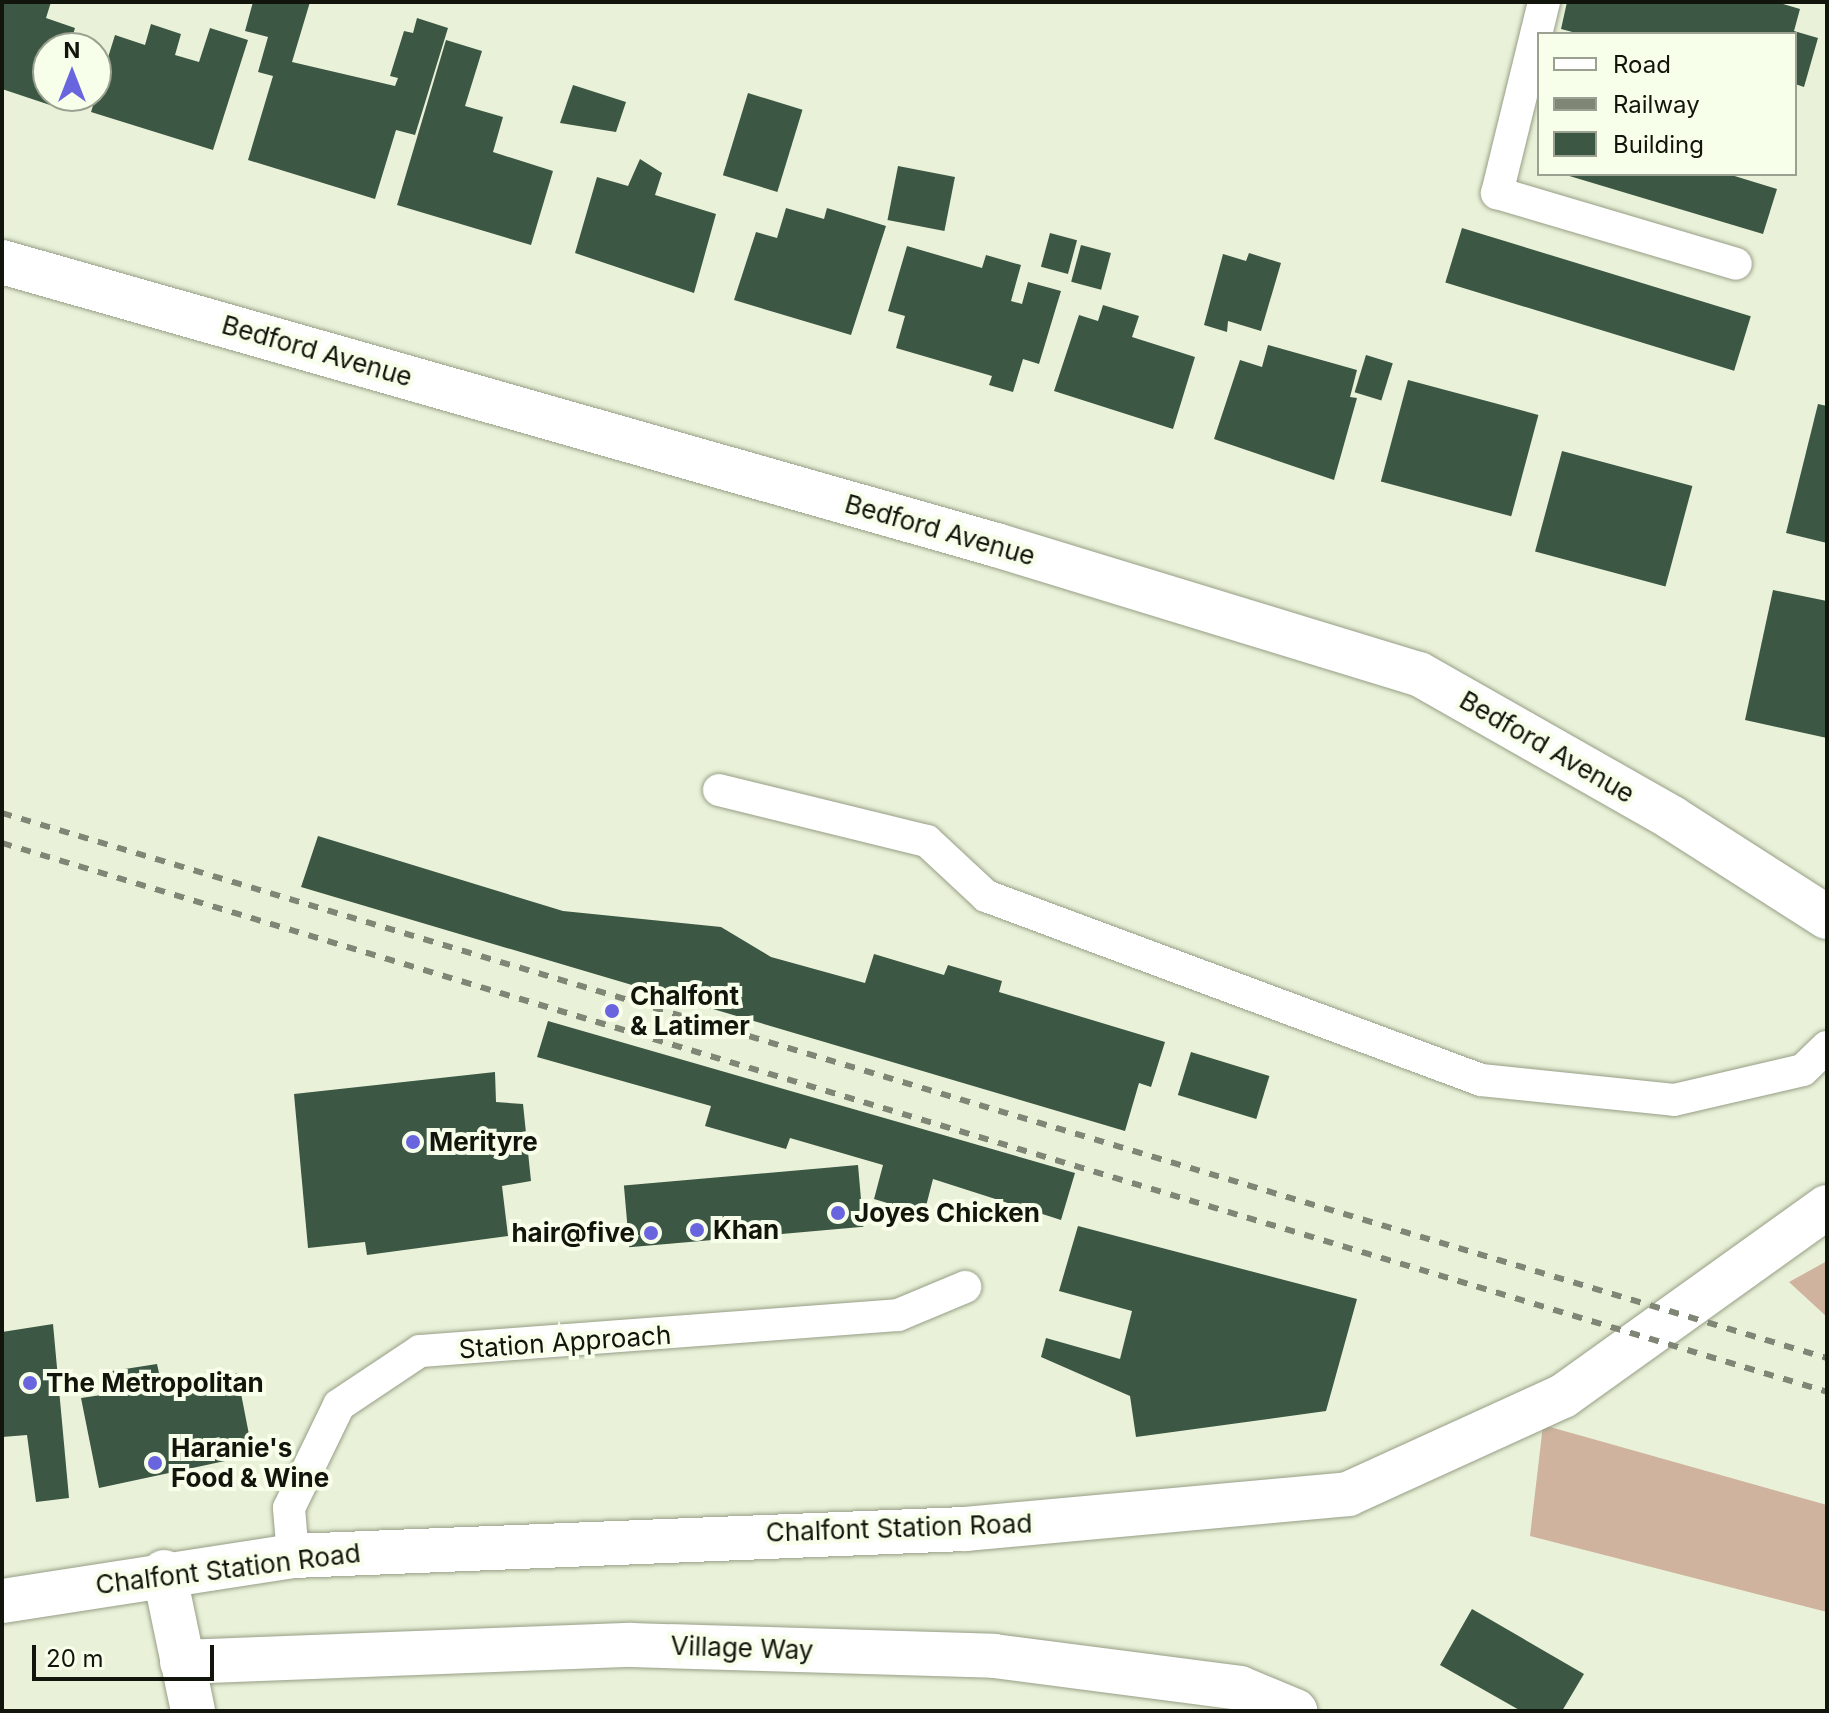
<!DOCTYPE html>
<style>
body{margin:0}
#map{position:relative;width:1829px;height:1713px;overflow:hidden;background:#e9f2d8;font-family:Inter,sans-serif}
div>[style]{position:absolute}
.forest>*{inset:0;background:#cfb39f}
.building>*{inset:0;background:#3d5745;transform-origin:0 0}
.roads{filter:drop-shadow(0 0 2px #969e86) drop-shadow(0 0 2px #969e86)}
.service>*{height:32px;margin:-16px;padding:0 16px;transform-origin:16px;border-radius:16px;background:#fff}
.minor>*{height:44px;margin:-22px;padding:0 22px;transform-origin:22px;border-radius:22px;background:#fff}
.primary>*{height:44px;margin:-22px;padding:0 22px;transform-origin:22px;border-radius:22px;background:#fff}
.rail>*{height:6px;margin-top:-3px;transform-origin:0;background:repeating-linear-gradient(90deg,#808675 0 10px,transparent 0 20px)}
.dots>*{width:22px;height:22px;translate:-50% -50%;box-sizing:border-box;border:4px solid #f7fee9;border-radius:50%}
span{translate:-50% -50%;white-space:nowrap;text-align:center;line-height:1.15;-webkit-text-stroke:8px #f7fee9;paint-order:stroke}
.street-label{font-size:26px;color:#12150c}
.poi-label{font-size:26px;color:#12150c;font-weight:700}
.left{translate:0 -50%;text-align:left}
.right{translate:-100% -50%;text-align:right}
.frame{position:absolute;inset:0;border:4px solid #12150c;pointer-events:none}
.legend{position:absolute;left:1537px;top:32px;width:260px;height:144px;box-sizing:border-box;background:#f7fee9;border:2px solid #9ba191;margin:0;padding:10px 14px;list-style:none;font-size:24px;color:#12150c}
.legend li{display:flex;align-items:center;gap:16px;height:40px}
.legend b{width:40px;border:2px solid #9ba191}
.north{position:absolute;left:32px;top:32px;width:80px;height:80px;box-sizing:border-box;background:#f7fee9;border:2px solid #9ba191;border-radius:50%;rotate:0deg;font-size:22px;font-weight:700;line-height:32px;text-align:center;color:#12150c}
.north::after{content:'';display:block;margin:auto;width:28px;height:36px;background:#6865de;clip-path:polygon(50% 0,100% 100%,50% 72%,0 100%)}
.scale{position:absolute;left:32px;top:1645px;width:182px;height:36px;box-sizing:border-box;border:4px solid #12150c;border-top:0;padding-left:10px;font-size:24px;line-height:28px;white-space:nowrap;color:#12150c;-webkit-text-stroke:6px #f7fee9;paint-order:stroke}
</style>
<div id="map">
<div class="forest">
<div style="clip-path:polygon(1827px 1261px,1827px 1317px,1789px 1282px)"></div>
<div style="clip-path:polygon(1543px 1425px,1827px 1505px,1827px 1612px,1530px 1536px)"></div>
</div>
<div class="building">
<div style="clip-path:polygon(2px 2px,51px 2px,46px 18px,75px 28px,69px 48px,48px 48px,50px 105px,2px 89px)"></div>
<div style="clip-path:polygon(253px 2px,310px 2px,292px 62px,395px 86px,398px 78px,390px 76px,404px 31px,413px 33px,417px 18px,448px 28px,415px 135px,396px 130px,375px 199px,248px 160px,273px 76px,258px 72px,268px 37px,245px 31px)"></div>
<div style="clip-path:polygon(1567px 2px,1776px 2px,1800px 9px,1794px 31px,1818px 38px,1804px 87px,1795px 84px,1795px 34px,1580px 34px,1561px 29px)"></div>
<div style="clip-path:polygon(151px 24px,181px 34px,175px 55px,199px 62px,210px 28px,248px 40px,213px 150px,91px 112px,115px 35px,145px 45px)"></div>
<div style="clip-path:polygon(446px 40px,482px 51px,465px 106px,503px 117px,493px 152px,553px 171px,531px 245px,397px 205px)"></div>
<div style="clip-path:polygon(573px 85px,626px 102px,616px 132px,560px 123px)"></div>
<div style="left:748px;top:93px;width:57px;height:86px;rotate:17deg"></div>
<div style="clip-path:polygon(640px 159px,662px 173px,655px 195px,716px 214px,694px 293px,575px 253px,597px 177px,628px 186px)"></div>
<div style="left:898px;top:166px;width:58px;height:55px;rotate:11deg"></div>
<div style="clip-path:polygon(1728px 174px,1777px 189px,1763px 234px,1566px 175px)"></div>
<div style="clip-path:polygon(786px 208px,824px 219px,827px 208px,886px 226px,851px 335px,734px 300px,756px 232px,777px 238px)"></div>
<div style="left:1462px;top:228px;width:302px;height:57px;rotate:17deg"></div>
<div style="left:1050px;top:233px;width:28px;height:35px;rotate:15deg"></div>
<div style="left:1081px;top:245px;width:31px;height:38px;rotate:15deg"></div>
<div style="clip-path:polygon(907px 246px,982px 268px,986px 255px,1021px 265px,1011px 301px,1022px 304px,1028px 282px,1061px 291px,1039px 364px,1023px 359px,1013px 392px,989px 385px,992px 376px,896px 348px,905px 316px,888px 311px)"></div>
<div style="clip-path:polygon(1249px 253px,1281px 263px,1261px 331px,1228px 321px,1227px 332px,1204px 325px,1223px 254px,1246px 261px)"></div>
<div style="clip-path:polygon(1103px 305px,1139px 316px,1132px 337px,1195px 357px,1173px 429px,1054px 391px,1079px 315px,1098px 321px)"></div>
<div style="clip-path:polygon(1268px 345px,1357px 370px,1350px 397px,1357px 398px,1334px 480px,1214px 439px,1240px 360px,1262px 367px)"></div>
<div style="left:1366px;top:355px;width:28px;height:39px;rotate:17deg"></div>
<div style="left:1408px;top:380px;width:135px;height:105px;rotate:15deg"></div>
<div style="clip-path:polygon(1818px 404px,1827px 406px,1827px 543px,1786px 533px)"></div>
<div style="left:1562px;top:451px;width:135px;height:104px;rotate:15deg"></div>
<div style="clip-path:polygon(1773px 590px,1827px 601px,1827px 738px,1745px 720px)"></div>
<div style="clip-path:polygon(318px 836px,563px 911px,721px 927px,771px 957px,865px 983px,874px 954px,944px 975px,948px 965px,1002px 981px,999px 992px,1165px 1042px,1151px 1087px,1139px 1083px,1125px 1131px,301px 887px)"></div>
<div style="clip-path:polygon(548px 1021px,1075px 1173px,1061px 1220px,933px 1179px,924px 1214px,874px 1199px,883px 1165px,790px 1138px,786px 1149px,705px 1126px,711px 1106px,537px 1057px)"></div>
<div style="left:1191px;top:1052px;width:82px;height:45px;rotate:17deg"></div>
<div style="clip-path:polygon(495px 1072px,496px 1102px,523px 1104px,531px 1181px,502px 1186px,508px 1236px,367px 1255px,365px 1242px,308px 1248px,294px 1094px)"></div>
<div style="left:858px;top:1165px;width:62px;height:235px;rotate:85deg"></div>
<div style="clip-path:polygon(1078px 1226px,1357px 1299px,1326px 1411px,1136px 1437px,1130px 1396px,1041px 1357px,1046px 1338px,1120px 1359px,1132px 1311px,1059px 1291px)"></div>
<div style="clip-path:polygon(53px 1324px,69px 1498px,36px 1502px,27px 1435px,2px 1437px,2px 1332px)"></div>
<div style="clip-path:polygon(157px 1364px,162px 1386px,237px 1373px,253px 1455px,99px 1488px,81px 1398px,115px 1393px,112px 1371px)"></div>
<div style="clip-path:polygon(1472px 1609px,1584px 1674px,1562px 1711px,1521px 1711px,1440px 1665px)"></div>
</div>
<div class="roads">
<div class="service">
<div style="left:1544px;top:2px;width:197px;rotate:103.8deg"></div>
<div style="left:1497px;top:193px;width:249px;rotate:16.5deg"></div>
<div style="left:719px;top:790px;width:214px;rotate:13.8deg"></div>
<div style="left:927px;top:841px;width:81px;rotate:43deg"></div>
<div style="left:986px;top:896px;width:528px;rotate:20.39deg"></div>
<div style="left:1481px;top:1080px;width:194px;rotate:5.9deg"></div>
<div style="left:1674px;top:1100px;width:132px;rotate:-13.1deg"></div>
<div style="left:1803px;top:1070px;width:33px;rotate:-44deg"></div>
<div style="left:293px;top:1556px;width:48px;rotate:-94.8deg"></div>
<div style="left:289px;top:1508px;width:114px;rotate:-64.1deg"></div>
<div style="left:339px;top:1405px;width:97px;rotate:-33.7deg"></div>
<div style="left:420px;top:1351px;width:479px;rotate:-4.3deg"></div>
<div style="left:898px;top:1315px;width:73px;rotate:-22.7deg"></div>
</div>
<div class="minor">
<div style="left:2px;top:262px;width:1034px;rotate:15.89deg"></div>
<div style="left:996px;top:545px;width:442px;rotate:17deg"></div>
<div style="left:1419px;top:674px;width:291px;rotate:29.6deg"></div>
<div style="left:1672px;top:818px;width:184px;rotate:32.6deg"></div>
<div style="left:164px;top:1572px;width:142px;rotate:78.2deg"></div>
<div style="left:182px;top:1662px;width:449px;rotate:-2.2deg"></div>
<div style="left:631px;top:1645px;width:363px;rotate:1.7deg"></div>
<div style="left:994px;top:1656px;width:248px;rotate:7.4deg"></div>
<div style="left:1240px;top:1688px;width:60px;rotate:22.7deg"></div>
</div>
<div class="primary">
<div style="left:2px;top:1601px;width:294px;rotate:-8.8deg"></div>
<div style="left:293px;top:1556px;width:673px;rotate:-2.3deg"></div>
<div style="left:965px;top:1529px;width:385px;rotate:-5.2deg"></div>
<div style="left:1348px;top:1494px;width:236px;rotate:-24.5deg"></div>
<div style="left:1563px;top:1396px;width:325px;rotate:-35.6deg"></div>
</div>
</div>
<div class="rail">
<div style="left:2px;top:813px;width:1905px;rotate:16.63deg"></div>
<div style="left:2px;top:843px;width:1906px;rotate:16.74deg"></div>
</div>
<div class="dots">
<div style="left:612px;top:1011px;background:#6865de"></div>
<div style="left:413px;top:1142px;background:#6865de"></div>
<div style="left:838px;top:1213px;background:#6865de"></div>
<div style="left:697px;top:1230px;background:#6865de"></div>
<div style="left:651px;top:1233px;background:#6865de"></div>
<div style="left:30px;top:1383px;background:#6865de"></div>
<div style="left:155px;top:1463px;background:#6865de"></div>
</div>
<div class="street-label">
<span style="left:317px;top:351px;rotate:16deg">Bedford Avenue</span>
<span style="left:940px;top:530px;rotate:16deg">Bedford Avenue</span>
<span style="left:1547px;top:747px;rotate:30deg">Bedford Avenue</span>
<span style="left:565px;top:1342px;rotate:-4deg">Station Approach</span>
<span style="left:899px;top:1528px;rotate:-2deg">Chalfont Station Road</span>
<span style="left:228px;top:1569px;rotate:-7deg">Chalfont Station Road</span>
<span style="left:742px;top:1648px;rotate:2deg">Village Way</span>
</div>
<div class="poi-label">
<span class="left" style="left:630px;top:1011px">Chalfont<br>&amp; Latimer</span>
<span class="left" style="left:429px;top:1142px">Merityre</span>
<span class="left" style="left:854px;top:1213px">Joyes Chicken</span>
<span class="left" style="left:713px;top:1230px">Khan</span>
<span class="right" style="left:635px;top:1233px">hair@five</span>
<span class="left" style="left:46px;top:1383px">The Metropolitan</span>
<span class="left" style="left:171px;top:1463px">Haranie's<br>Food &amp; Wine</span>
</div>
<div class="frame"></div>
<ul class="legend">
<li><b style="height:10px;background:#fff"></b>Road</li>
<li><b style="height:10px;background:#808675"></b>Railway</li>
<li><b style="height:22px;background:#3d5745"></b>Building</li>
</ul>
<div class="north">N</div>
<div class="scale">20 m</div>
</div>
